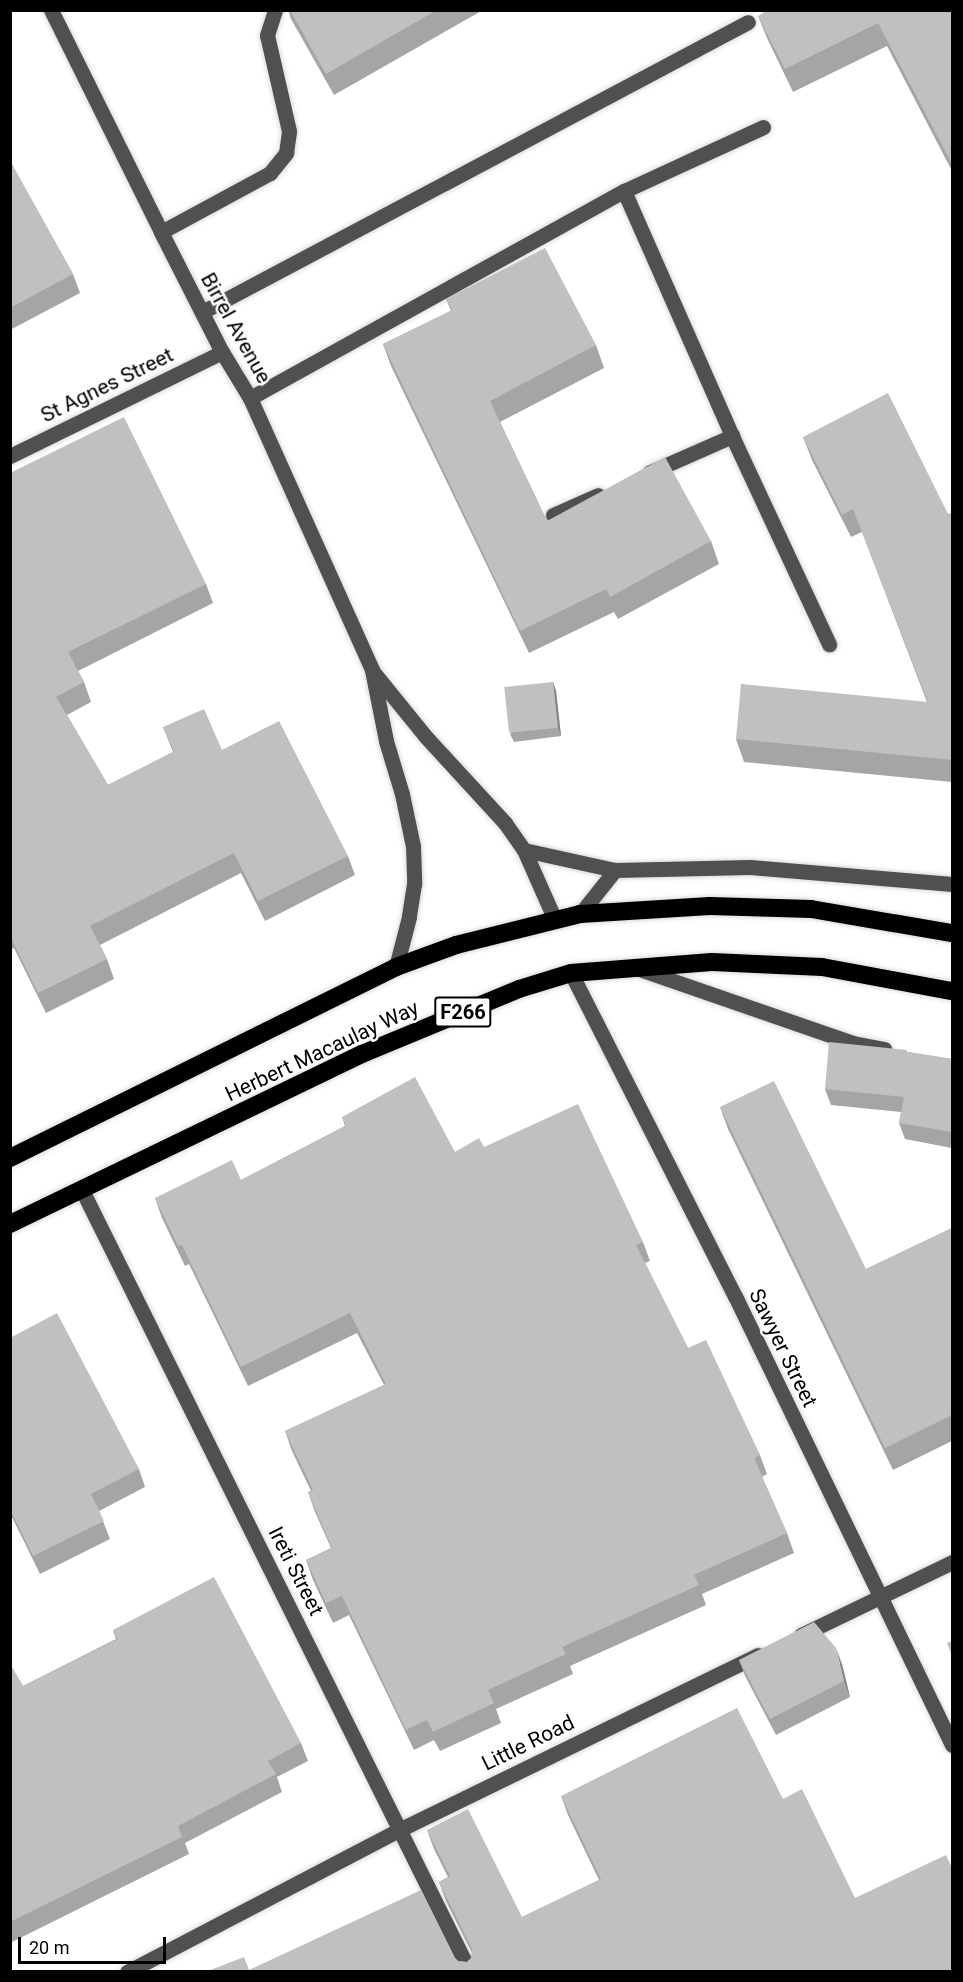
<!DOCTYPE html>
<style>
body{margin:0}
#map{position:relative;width:963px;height:1982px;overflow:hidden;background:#fff;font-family:Roboto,sans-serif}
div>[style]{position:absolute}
.roads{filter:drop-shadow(0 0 2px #dbdbdb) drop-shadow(0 0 2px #dbdbdb)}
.minor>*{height:15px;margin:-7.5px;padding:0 7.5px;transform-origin:7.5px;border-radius:7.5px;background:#505050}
.highway>*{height:18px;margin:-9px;padding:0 9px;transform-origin:9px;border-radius:9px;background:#000}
.wall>*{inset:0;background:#a5a5a5}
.shaded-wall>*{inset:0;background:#868686}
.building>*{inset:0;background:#c0c0c0;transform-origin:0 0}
span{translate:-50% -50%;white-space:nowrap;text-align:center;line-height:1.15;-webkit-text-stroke:5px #fff;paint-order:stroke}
.shield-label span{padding:2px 4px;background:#fff;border:2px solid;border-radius:4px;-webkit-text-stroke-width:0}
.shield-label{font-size:20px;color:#000;font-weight:700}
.street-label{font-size:21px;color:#000}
.frame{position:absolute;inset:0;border:12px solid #000;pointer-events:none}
.scale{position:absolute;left:18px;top:1937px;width:148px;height:27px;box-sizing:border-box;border:3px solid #000;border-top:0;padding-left:8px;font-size:18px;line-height:21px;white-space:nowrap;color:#000;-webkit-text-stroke:4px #fff;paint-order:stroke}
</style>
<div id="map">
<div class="roads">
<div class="minor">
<div style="left:51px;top:10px;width:248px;rotate:63.6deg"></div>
<div style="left:161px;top:232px;width:135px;rotate:63.1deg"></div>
<div style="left:222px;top:352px;width:54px;rotate:58.7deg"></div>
<div style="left:250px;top:398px;width:298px;rotate:65.8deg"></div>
<div style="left:372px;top:670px;width:72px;rotate:78.8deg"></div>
<div style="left:386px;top:741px;width:55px;rotate:73.2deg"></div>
<div style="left:402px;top:794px;width:53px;rotate:78.1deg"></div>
<div style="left:413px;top:846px;width:38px;rotate:88deg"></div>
<div style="left:414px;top:884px;width:33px;rotate:99deg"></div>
<div style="left:409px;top:917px;width:52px;rotate:104.6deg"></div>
<div style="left:624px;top:191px;width:268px;rotate:66.2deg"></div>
<div style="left:732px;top:436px;width:230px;rotate:65deg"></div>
<div style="left:161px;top:232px;width:124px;rotate:-28.4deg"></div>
<div style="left:270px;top:173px;width:26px;rotate:-51deg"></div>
<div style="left:286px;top:153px;width:22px;rotate:-82deg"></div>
<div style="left:289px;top:131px;width:98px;rotate:-102.9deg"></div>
<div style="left:267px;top:35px;width:26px;rotate:-72deg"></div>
<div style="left:202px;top:312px;width:618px;rotate:-27.97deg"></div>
<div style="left:250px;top:398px;width:427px;rotate:-29deg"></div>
<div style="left:624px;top:191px;width:153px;rotate:-24.7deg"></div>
<div style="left:10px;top:456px;width:236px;rotate:-26.1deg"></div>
<div style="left:650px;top:472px;width:90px;rotate:-23.7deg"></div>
<div style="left:553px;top:515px;width:49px;rotate:-24deg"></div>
<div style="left:374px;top:673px;width:82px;rotate:50.9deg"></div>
<div style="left:426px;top:737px;width:117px;rotate:47.4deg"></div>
<div style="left:505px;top:823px;width:33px;rotate:55deg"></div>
<div style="left:524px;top:850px;width:77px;rotate:66.1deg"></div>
<div style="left:524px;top:850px;width:93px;rotate:12.4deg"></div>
<div style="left:615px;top:870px;width:135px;rotate:-1.3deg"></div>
<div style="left:750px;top:867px;width:203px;rotate:4.8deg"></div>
<div style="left:580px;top:914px;width:56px;rotate:-51.5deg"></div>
<div style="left:639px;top:969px;width:226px;rotate:19.1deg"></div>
<div style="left:853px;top:1043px;width:32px;rotate:11deg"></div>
<div style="left:571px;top:973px;width:362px;rotate:63.1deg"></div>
<div style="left:735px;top:1296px;width:499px;rotate:64.2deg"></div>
<div style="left:82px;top:1190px;width:873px;rotate:63.61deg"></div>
<div style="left:801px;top:1635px;width:168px;rotate:-25.8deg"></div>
<div style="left:127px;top:1972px;width:309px;rotate:-27.6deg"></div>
<div style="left:401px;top:1829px;width:397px;rotate:-26deg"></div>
</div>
<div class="highway">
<div style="left:10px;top:1158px;width:431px;rotate:-26.3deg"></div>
<div style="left:396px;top:967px;width:64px;rotate:-20.1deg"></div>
<div style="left:456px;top:945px;width:128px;rotate:-14deg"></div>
<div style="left:580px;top:914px;width:130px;rotate:-3.5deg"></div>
<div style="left:710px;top:906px;width:101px;rotate:1.7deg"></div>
<div style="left:811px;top:909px;width:143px;rotate:9.7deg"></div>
<div style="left:10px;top:1224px;width:391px;rotate:-25.8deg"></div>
<div style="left:362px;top:1054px;width:170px;rotate:-22.5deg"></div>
<div style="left:519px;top:989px;width:54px;rotate:-17.1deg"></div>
<div style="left:571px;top:973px;width:141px;rotate:-4.5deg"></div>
<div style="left:712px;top:962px;width:110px;rotate:2.6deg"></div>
<div style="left:822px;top:967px;width:132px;rotate:10.5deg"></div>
</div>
</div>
<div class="wall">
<div style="clip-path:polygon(288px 10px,483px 10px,334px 95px,291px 19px)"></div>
<div style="clip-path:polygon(952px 10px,952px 171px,887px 46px,793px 92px,767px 38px,758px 16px)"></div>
<div style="clip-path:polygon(10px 161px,73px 274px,80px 293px,10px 330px)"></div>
<div style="clip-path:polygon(446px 299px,596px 345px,604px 368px,500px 422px,547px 521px,711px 541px,719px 564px,618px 619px,614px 612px,529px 653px,391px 366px,383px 344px,451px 311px)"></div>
<div style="clip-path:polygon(803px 437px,948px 514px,952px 513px,952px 782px,744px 762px,736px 739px,927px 702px,862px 532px,851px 537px,812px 460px)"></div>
<div style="clip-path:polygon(10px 473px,206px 584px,213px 603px,78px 671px,84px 682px,91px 702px,67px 715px,108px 785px,173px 752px,163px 727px,222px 750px,348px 856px,355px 875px,265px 921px,241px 873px,100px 945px,107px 959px,114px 979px,46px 1013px,14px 948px,10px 950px)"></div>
<div style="clip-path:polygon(553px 682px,556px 691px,561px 736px,514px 742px,510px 734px)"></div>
<div style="clip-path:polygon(908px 1052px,952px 1059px,952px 1148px,905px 1139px,899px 1123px,901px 1112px,831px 1105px,825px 1089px)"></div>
<div style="clip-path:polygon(720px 1107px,866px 1269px,952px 1228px,952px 1441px,893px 1470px,728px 1129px)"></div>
<div style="clip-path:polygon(342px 1117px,455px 1152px,484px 1147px,643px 1242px,650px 1261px,645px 1263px,688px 1348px,760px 1455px,767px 1474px,762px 1477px,787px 1533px,794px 1553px,702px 1594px,706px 1605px,570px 1666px,573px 1674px,496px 1709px,501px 1723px,440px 1751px,434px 1740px,414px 1750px,349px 1615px,333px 1623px,313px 1580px,306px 1560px,331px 1548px,315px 1512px,308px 1492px,311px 1491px,292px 1451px,285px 1431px,384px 1385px,357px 1333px,248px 1386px,189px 1264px,185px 1266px,162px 1218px,155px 1198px,241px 1180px,345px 1126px)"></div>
<div style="clip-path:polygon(10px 1338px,139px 1469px,145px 1487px,99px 1511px,110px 1539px,40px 1574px,10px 1513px)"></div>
<div style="clip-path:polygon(113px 1630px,301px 1743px,308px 1761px,277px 1777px,282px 1792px,185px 1843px,189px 1854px,10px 1943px,10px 1664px,23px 1686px,116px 1639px)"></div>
<div style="clip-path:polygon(739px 1660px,842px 1664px,850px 1697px,776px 1735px,745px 1676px)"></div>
<div style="clip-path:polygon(561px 1796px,783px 1799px,855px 1898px,952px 1971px,249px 1970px,454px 1957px,458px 1961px,467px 1962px,471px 1958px,472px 1953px,446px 1901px,439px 1882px,448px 1877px,434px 1849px,427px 1830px,522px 1917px,599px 1880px,568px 1815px)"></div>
</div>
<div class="shaded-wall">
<div style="clip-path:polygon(553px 682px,556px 691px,561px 736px,558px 728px)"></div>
<div style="clip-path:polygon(836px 1648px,842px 1664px,850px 1697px,844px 1681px)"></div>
</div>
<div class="building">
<div style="clip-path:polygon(290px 10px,437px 10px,326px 74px)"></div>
<div style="clip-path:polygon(768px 10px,952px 10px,952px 164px,878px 23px,785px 69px,758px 16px)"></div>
<div style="clip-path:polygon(10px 161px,73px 274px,10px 308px)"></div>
<div style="clip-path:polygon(545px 248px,596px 345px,490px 401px,547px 521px,665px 457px,711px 541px,610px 597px,606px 589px,520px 631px,383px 344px,452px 310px,446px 299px)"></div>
<div style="clip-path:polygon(888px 393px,948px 514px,952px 513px,952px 760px,736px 739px,741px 684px,928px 702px,853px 509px,842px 515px,803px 437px)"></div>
<div style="clip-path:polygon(124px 417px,206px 584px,68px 652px,84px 682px,56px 697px,108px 785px,174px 752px,163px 727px,204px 709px,222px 750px,279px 721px,348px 856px,258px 901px,234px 853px,90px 926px,107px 959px,38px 993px,10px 936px,10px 473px)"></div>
<div style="left:553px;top:682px;width:46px;height:49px;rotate:84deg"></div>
<div style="clip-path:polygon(829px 1042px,907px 1050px,907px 1052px,952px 1059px,952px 1132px,899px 1123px,904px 1097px,825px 1089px)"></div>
<div style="clip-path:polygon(415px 1077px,455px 1152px,479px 1138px,484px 1147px,578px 1104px,643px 1242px,636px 1245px,688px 1348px,706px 1340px,760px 1455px,754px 1458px,787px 1533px,694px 1575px,699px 1585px,562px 1647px,566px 1654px,488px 1690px,494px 1703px,433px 1732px,427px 1720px,406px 1730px,342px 1596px,326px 1603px,306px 1560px,332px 1548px,308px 1492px,313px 1490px,285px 1431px,386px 1384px,350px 1313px,241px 1367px,182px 1245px,178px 1246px,155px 1198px,232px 1160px,241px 1180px,346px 1126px,342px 1117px)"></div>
<div style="clip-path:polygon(774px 1081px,866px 1269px,952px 1228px,952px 1415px,885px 1448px,720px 1107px)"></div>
<div style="clip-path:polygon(57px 1313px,139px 1469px,91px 1494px,104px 1521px,33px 1556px,10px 1509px,10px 1338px)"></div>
<div style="clip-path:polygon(214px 1577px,301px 1743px,268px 1761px,276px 1774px,178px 1826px,182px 1837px,10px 1922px,10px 1664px,23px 1686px,118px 1639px,113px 1630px)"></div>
<div style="clip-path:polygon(814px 1622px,836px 1648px,844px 1681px,770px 1719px,739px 1660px)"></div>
<div style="clip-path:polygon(952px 1641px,952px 1656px,947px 1643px)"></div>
<div style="clip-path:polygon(737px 1708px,783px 1799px,802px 1789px,855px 1898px,946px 1855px,952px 1868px,952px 1971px,208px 1971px,244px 1957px,249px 1970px,421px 1890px,454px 1957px,458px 1961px,467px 1962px,471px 1958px,472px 1949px,439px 1882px,450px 1876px,427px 1830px,468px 1809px,522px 1917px,601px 1879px,561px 1796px)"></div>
</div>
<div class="shield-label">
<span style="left:463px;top:1012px">F266</span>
</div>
<div class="street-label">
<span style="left:236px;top:328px;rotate:61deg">Birrel Avenue</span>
<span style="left:107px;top:385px;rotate:-26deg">St Agnes Street</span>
<span style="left:322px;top:1051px;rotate:-25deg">Herbert Macaulay Way</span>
<span style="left:783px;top:1348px;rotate:64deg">Sawyer Street</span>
<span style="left:296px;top:1571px;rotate:63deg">Ireti Street</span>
<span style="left:528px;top:1743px;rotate:-26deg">Little Road</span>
</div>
<div class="frame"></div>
<div class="scale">20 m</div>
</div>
